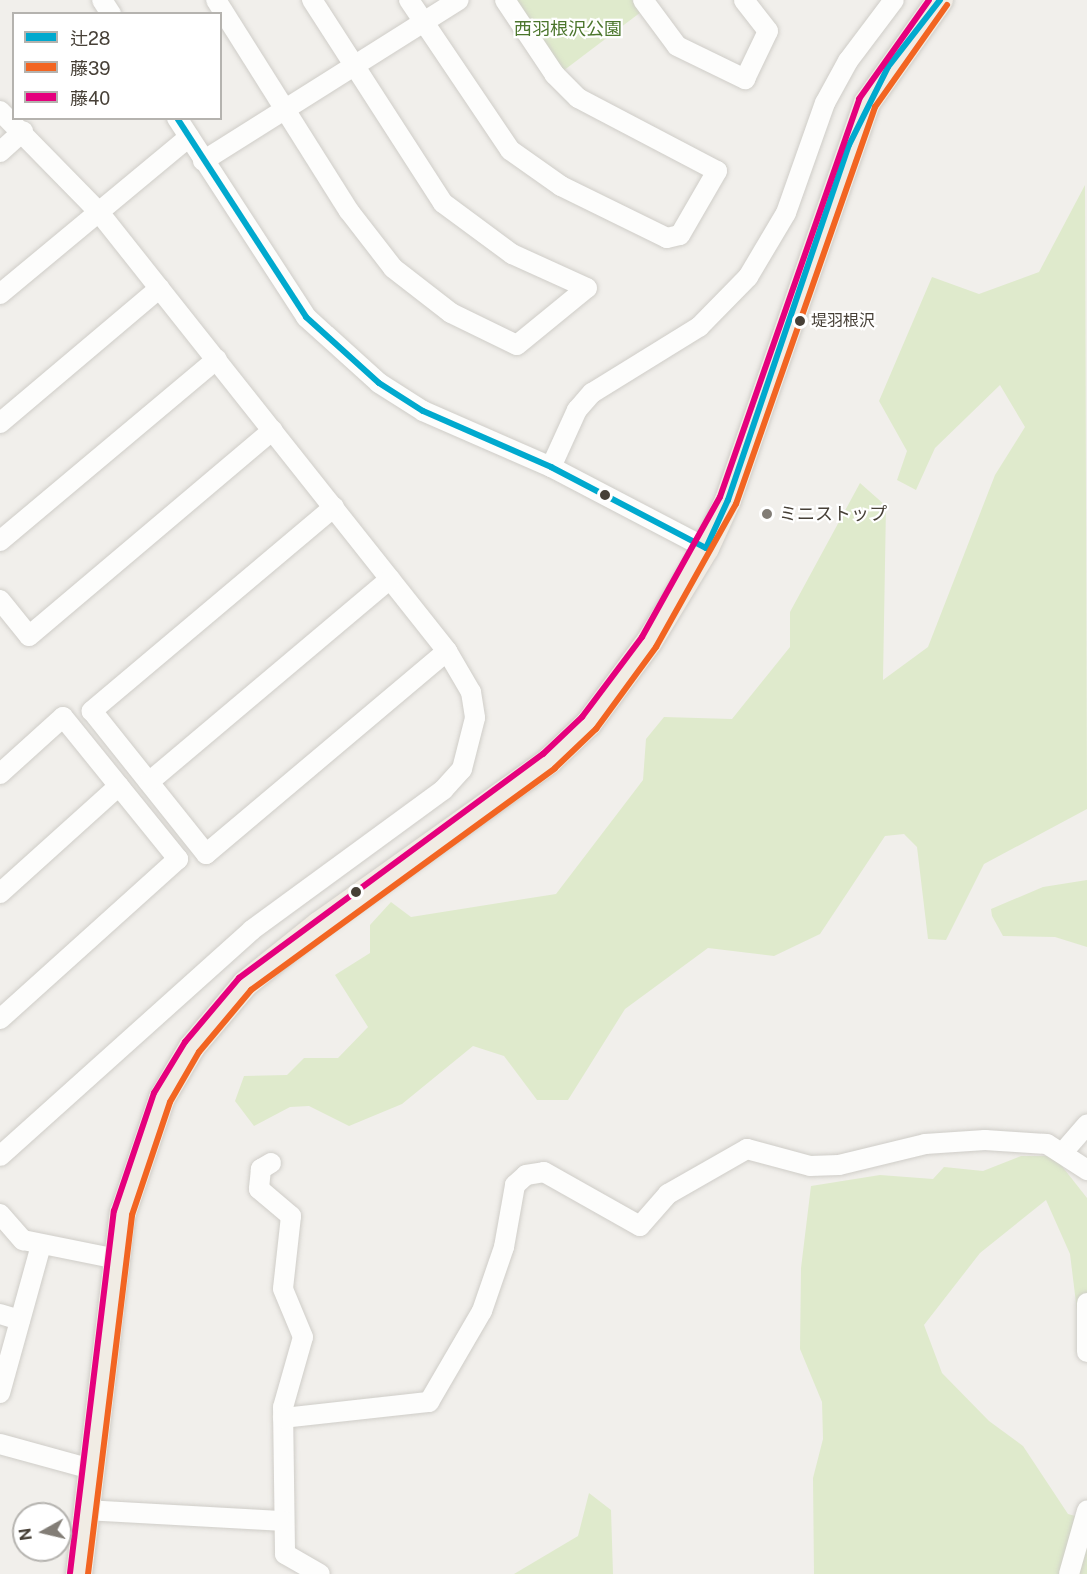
<!DOCTYPE html>
<meta charset="utf-8">
<style>
body{margin:0}
#map{position:relative;width:1087px;height:1574px;overflow:hidden;background:#f1efeb;font-family:"Public Sans","Noto Sans JP",sans-serif}
div>[style]{position:absolute}
.green>*{inset:0;background:#dfeacc}
.roads{filter:drop-shadow(0 0 2px #cfcdc8) drop-shadow(0 0 2px #cfcdc8)}
.minor>*{height:20px;margin:-10px;padding:0 10px;transform-origin:10px;border-radius:10px;background:#fdfdfc}
.major>*{height:26px;margin:-13px;padding:0 13px;transform-origin:13px;border-radius:13px;background:#f1ece4}
.bus-1>*{height:6px;margin:-3px;padding:0 3px;transform-origin:3px;border-radius:3px;background:#00a9ce}
.bus-2>*{height:6px;margin:-3px;padding:0 3px;transform-origin:3px;border-radius:3px;background:#f26522}
.bus-3>*{height:6px;margin:-3px;padding:0 3px;transform-origin:3px;border-radius:3px;background:#e5007d}
.dots>*{width:16px;height:16px;translate:-50% -50%;box-sizing:border-box;border:3px solid #fff;border-radius:50%}
span{translate:-50% -50%;white-space:nowrap;text-align:center;line-height:1.15;-webkit-text-stroke:4.5px #fff;paint-order:stroke}
.bus-label{font-size:16px;color:#474037}
.left{translate:0 -50%;text-align:left}
.park-label{font-size:18px;color:#4c762d}
.poi-label{font-size:18px;color:#474037}
.legend{position:absolute;left:12px;top:12px;width:210px;height:108px;box-sizing:border-box;background:#fff;border:2px solid #b5b3af;margin:0;padding:8px 10px;list-style:none;font-size:18px;color:#474037}
.legend li{display:flex;align-items:center;gap:12px;height:30px}
.legend b{width:30px;border:2px solid #b5b3af}
.north{position:absolute;left:12px;top:1502px;width:60px;height:60px;box-sizing:border-box;background:#fff;border:2px solid #b5b3af;border-radius:50%;rotate:262deg;font-size:16px;font-weight:700;line-height:24px;text-align:center;color:#474037}
.north::after{content:'';display:block;margin:auto;width:21px;height:27px;background:#827d76;clip-path:polygon(50% 0,100% 100%,50% 72%,0 100%)}
</style>
<div id="map">
<div class="green">
<div style="clip-path:polygon(514px 0,632px 0,641px 12px,563px 71px)"></div>
<div style="clip-path:polygon(1085px 185px,1087px 809px,984px 864px,946px 940px,928px 939px,917px 847px,904px 834px,885px 836px,820px 934px,774px 956px,708px 948px,625px 1009px,568px 1100px,537px 1100px,504px 1056px,473px 1046px,402px 1104px,349px 1126px,309px 1106px,290px 1107px,254px 1126px,235px 1101px,244px 1076px,287px 1075px,304px 1058px,338px 1058px,368px 1027px,335px 975px,370px 953px,370px 925px,391px 902px,411px 917px,556px 894px,643px 780px,646px 739px,664px 717px,732px 719px,790px 647px,790px 612px,860px 483px,886px 506px,883px 680px,928px 647px,995px 475px,1025px 427px,1000px 385px,935px 448px,916px 490px,897px 480px,907px 451px,879px 401px,932px 277px,979px 294px,1039px 272px)"></div>
<div style="clip-path:polygon(1087px 880px,1087px 947px,1055px 937px,1003px 936px,992px 916px,991px 909px,1043px 887px)"></div>
<div style="clip-path:polygon(1021px 1156px,1054px 1156px,1087px 1198px,1087px 1341px,1079px 1327px,1070px 1254px,1046px 1200px,980px 1253px,924px 1325px,942px 1373px,989px 1421px,1023px 1446px,1068px 1514px,1087px 1519px,1087px 1574px,814px 1574px,813px 1478px,823px 1439px,822px 1402px,800px 1349px,801px 1268px,811px 1186px,880px 1175px,933px 1179px,944px 1167px,983px 1171px)"></div>
<div style="clip-path:polygon(589px 1493px,611px 1510px,613px 1574px,514px 1574px,578px 1536px)"></div>
</div>
<div class="roads">
<div class="minor">
<div style="left:102px;top:0;width:17px;rotate:57deg"></div>
<div style="left:216px;top:0;width:249px;rotate:57.8deg"></div>
<div style="left:349px;top:211px;width:72px;rotate:52.3deg"></div>
<div style="left:393px;top:268px;width:73px;rotate:37.8deg"></div>
<div style="left:451px;top:313px;width:73px;rotate:25.9deg"></div>
<div style="left:517px;top:345px;width:90px;rotate:-39.2deg"></div>
<div style="left:587px;top:288px;width:82px;rotate:-155.6deg"></div>
<div style="left:512px;top:254px;width:86px;rotate:-143.5deg"></div>
<div style="left:443px;top:203px;width:242px;rotate:-122.8deg"></div>
<div style="left:409px;top:0;width:181px;rotate:56deg"></div>
<div style="left:510px;top:150px;width:62px;rotate:35.2deg"></div>
<div style="left:561px;top:186px;width:118px;rotate:26.1deg"></div>
<div style="left:667px;top:238px;width:13px;rotate:-13deg"></div>
<div style="left:680px;top:235px;width:74px;rotate:-60deg"></div>
<div style="left:717px;top:171px;width:157px;rotate:-152.3deg"></div>
<div style="left:578px;top:98px;width:33px;rotate:-135deg"></div>
<div style="left:555px;top:75px;width:90px;rotate:-123.7deg"></div>
<div style="left:643px;top:0;width:57px;rotate:53.5deg"></div>
<div style="left:677px;top:46px;width:76px;rotate:25.9deg"></div>
<div style="left:745px;top:79px;width:53px;rotate:-64.4deg"></div>
<div style="left:768px;top:31px;width:39px;rotate:-128deg"></div>
<div style="left:0;top:111px;width:140px;rotate:45.6deg"></div>
<div style="left:98px;top:211px;width:562px;rotate:51.58deg"></div>
<div style="left:447px;top:651px;width:48px;rotate:59.7deg"></div>
<div style="left:471px;top:692px;width:26px;rotate:81deg"></div>
<div style="left:475px;top:718px;width:53px;rotate:104.3deg"></div>
<div style="left:462px;top:769px;width:28px;rotate:132deg"></div>
<div style="left:443px;top:790px;width:237px;rotate:143.8deg"></div>
<div style="left:252px;top:930px;width:338px;rotate:138.1deg"></div>
<div style="left:177px;top:118px;width:237px;rotate:57deg"></div>
<div style="left:306px;top:317px;width:98px;rotate:42.1deg"></div>
<div style="left:379px;top:383px;width:52px;rotate:32.5deg"></div>
<div style="left:423px;top:411px;width:140px;rotate:23.6deg"></div>
<div style="left:551px;top:467px;width:175px;rotate:27.6deg"></div>
<div style="left:0;top:152px;width:31px;rotate:-42deg"></div>
<div style="left:203px;top:161px;width:302px;rotate:-32.2deg"></div>
<div style="left:0;top:294px;width:246px;rotate:-39.7deg"></div>
<div style="left:0;top:423px;width:209px;rotate:-40.2deg"></div>
<div style="left:551px;top:467px;width:63px;rotate:-65.5deg"></div>
<div style="left:577px;top:410px;width:23px;rotate:-49deg"></div>
<div style="left:592px;top:393px;width:126px;rotate:-31.7deg"></div>
<div style="left:699px;top:327px;width:70px;rotate:-45.6deg"></div>
<div style="left:748px;top:277px;width:74px;rotate:-59.3deg"></div>
<div style="left:786px;top:213px;width:117px;rotate:-70.5deg"></div>
<div style="left:825px;top:103px;width:48px;rotate:-61.3deg"></div>
<div style="left:848px;top:61px;width:76px;rotate:-53deg"></div>
<div style="left:334px;top:507px;width:317px;rotate:139.9deg"></div>
<div style="left:92px;top:711px;width:183px;rotate:51.4deg"></div>
<div style="left:206px;top:854px;width:315px;rotate:-40.1deg"></div>
<div style="left:0;top:541px;width:283px;rotate:-40deg"></div>
<div style="left:0;top:600px;width:46px;rotate:51.1deg"></div>
<div style="left:29px;top:636px;width:319px;rotate:-40.2deg"></div>
<div style="left:0;top:774px;width:85px;rotate:-42.1deg"></div>
<div style="left:63px;top:717px;width:183px;rotate:51deg"></div>
<div style="left:178px;top:859px;width:239px;rotate:138deg"></div>
<div style="left:149px;top:782px;width:315px;rotate:-40.1deg"></div>
<div style="left:0;top:893px;width:160px;rotate:-42deg"></div>
<div style="left:1064px;top:1151px;width:35px;rotate:-49deg"></div>
<div style="left:271px;top:1163px;width:12px;rotate:149deg"></div>
<div style="left:261px;top:1169px;width:20px;rotate:96deg"></div>
<div style="left:259px;top:1189px;width:42px;rotate:40.2deg"></div>
<div style="left:291px;top:1216px;width:73px;rotate:96.3deg"></div>
<div style="left:283px;top:1289px;width:52px;rotate:67.4deg"></div>
<div style="left:303px;top:1337px;width:73px;rotate:105.9deg"></div>
<div style="left:283px;top:1407px;width:147px;rotate:89.2deg"></div>
<div style="left:285px;top:1554px;width:40px;rotate:29.7deg"></div>
<div style="left:0;top:1214px;width:35px;rotate:49deg"></div>
<div style="left:23px;top:1240px;width:96px;rotate:11.4deg"></div>
<div style="left:1087px;top:1303px;width:49px;rotate:90deg"></div>
<div style="left:0;top:1314px;width:21px;rotate:17deg"></div>
<div style="left:0;top:1393px;width:154px;rotate:-74.5deg"></div>
<div style="left:283px;top:1418px;width:147px;rotate:-6.3deg"></div>
<div style="left:429px;top:1402px;width:105px;rotate:-59.8deg"></div>
<div style="left:482px;top:1311px;width:68px;rotate:-71deg"></div>
<div style="left:504px;top:1247px;width:63px;rotate:-79.9deg"></div>
<div style="left:515px;top:1185px;width:15px;rotate:-42deg"></div>
<div style="left:526px;top:1175px;width:18px;rotate:-9deg"></div>
<div style="left:544px;top:1172px;width:110px;rotate:29.4deg"></div>
<div style="left:640px;top:1226px;width:43px;rotate:-48.8deg"></div>
<div style="left:668px;top:1194px;width:91px;rotate:-29.7deg"></div>
<div style="left:747px;top:1149px;width:65px;rotate:15.1deg"></div>
<div style="left:810px;top:1166px;width:29px;rotate:-2deg"></div>
<div style="left:839px;top:1165px;width:89px;rotate:-13.7deg"></div>
<div style="left:925px;top:1144px;width:60px;rotate:-3.8deg"></div>
<div style="left:985px;top:1140px;width:62px;rotate:3.7deg"></div>
<div style="left:1047px;top:1144px;width:48px;rotate:33deg"></div>
<div style="left:0;top:1444px;width:94px;rotate:15.4deg"></div>
<div style="left:86px;top:1510px;width:198px;rotate:3.2deg"></div>
<div style="left:1069px;top:1574px;width:66px;rotate:-74.1deg"></div>
</div>
<div class="major">
<div style="left:79px;top:1574px;width:364px;rotate:-83.1deg"></div>
<div style="left:123px;top:1213px;width:121px;rotate:-71.3deg"></div>
<div style="left:162px;top:1098px;width:59px;rotate:-59.5deg"></div>
<div style="left:192px;top:1047px;width:82px;rotate:-49.9deg"></div>
<div style="left:245px;top:984px;width:96px;rotate:-38.7deg"></div>
<div style="left:320px;top:924px;width:281px;rotate:-35.4deg"></div>
<div style="left:549px;top:761px;width:55px;rotate:-43.5deg"></div>
<div style="left:589px;top:723px;width:101px;rotate:-53.5deg"></div>
<div style="left:649px;top:642px;width:110px;rotate:-58.8deg"></div>
<div style="left:706px;top:548px;width:53px;rotate:-65.4deg"></div>
<div style="left:728px;top:500px;width:421px;rotate:-70.7deg"></div>
<div style="left:867px;top:103px;width:126px;rotate:-54.7deg"></div>
</div>
</div>
<div class="bus-1">
<div style="left:177px;top:118px;width:237px;rotate:57deg"></div>
<div style="left:306px;top:317px;width:98px;rotate:42.1deg"></div>
<div style="left:379px;top:383px;width:52px;rotate:32.5deg"></div>
<div style="left:423px;top:411px;width:140px;rotate:23.6deg"></div>
<div style="left:551px;top:467px;width:175px;rotate:27.6deg"></div>
<div style="left:706px;top:548px;width:53px;rotate:-65.4deg"></div>
<div style="left:728px;top:500px;width:375px;rotate:-71.2deg"></div>
<div style="left:849px;top:145px;width:87px;rotate:-63.4deg"></div>
<div style="left:888px;top:67px;width:85px;rotate:-52.2deg"></div>
</div>
<div class="bus-2">
<div style="left:88px;top:1574px;width:362px;rotate:-83deg"></div>
<div style="left:132px;top:1215px;width:119px;rotate:-71.4deg"></div>
<div style="left:170px;top:1102px;width:58px;rotate:-59.9deg"></div>
<div style="left:199px;top:1052px;width:81px;rotate:-50deg"></div>
<div style="left:251px;top:990px;width:376px;rotate:-36.1deg"></div>
<div style="left:555px;top:768px;width:57px;rotate:-43.6deg"></div>
<div style="left:596px;top:729px;width:102px;rotate:-53.8deg"></div>
<div style="left:656px;top:647px;width:164px;rotate:-60.8deg"></div>
<div style="left:736px;top:504px;width:421px;rotate:-70.7deg"></div>
<div style="left:875px;top:107px;width:125px;rotate:-54.8deg"></div>
</div>
<div class="bus-3">
<div style="left:70px;top:1573px;width:365px;rotate:-83.1deg"></div>
<div style="left:114px;top:1211px;width:125px;rotate:-71.3deg"></div>
<div style="left:154px;top:1093px;width:60px;rotate:-58.7deg"></div>
<div style="left:185px;top:1042px;width:84px;rotate:-49.8deg"></div>
<div style="left:239px;top:978px;width:378px;rotate:-36.4deg"></div>
<div style="left:543px;top:754px;width:54px;rotate:-43.5deg"></div>
<div style="left:582px;top:717px;width:100px;rotate:-53.1deg"></div>
<div style="left:642px;top:637px;width:160px;rotate:-60.9deg"></div>
<div style="left:720px;top:497px;width:422px;rotate:-70.7deg"></div>
<div style="left:859px;top:99px;width:121px;rotate:-54.7deg"></div>
</div>
<div class="dots">
<div style="left:800px;top:321px;background:#474037"></div>
<div style="left:605px;top:495px;background:#474037"></div>
<div style="left:767px;top:514px;background:#827d76"></div>
<div style="left:356px;top:892px;background:#474037"></div>
</div>
<div class="bus-label">
<span class="left" style="left:811px;top:321px">堤羽根沢</span>
</div>
<div class="park-label">
<span style="left:568px;top:29px">西羽根沢公園</span>
</div>
<div class="poi-label">
<span class="left" style="left:779px;top:514px">ミニストップ</span>
</div>
<ul class="legend">
<li><b style="height:8px;background:#00a9ce"></b>辻28</li>
<li><b style="height:8px;background:#f26522"></b>藤39</li>
<li><b style="height:8px;background:#e5007d"></b>藤40</li>
</ul>
<div class="north">N</div>
</div>
